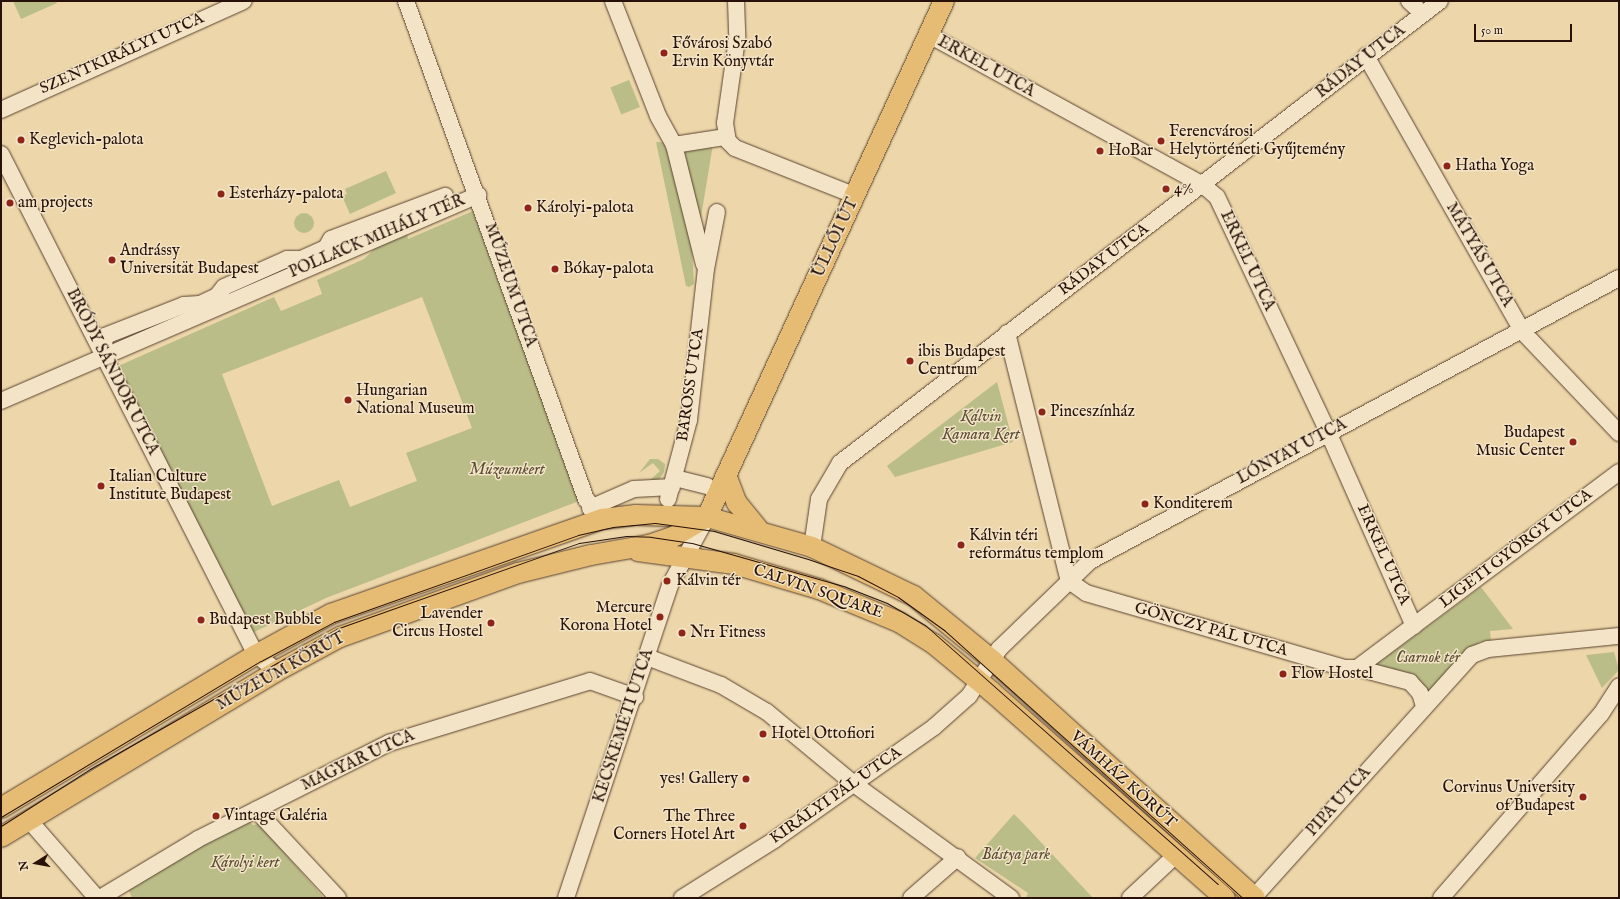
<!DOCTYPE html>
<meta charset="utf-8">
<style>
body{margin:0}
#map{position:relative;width:1620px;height:899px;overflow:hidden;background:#edd6a9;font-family:"IM FELL English",serif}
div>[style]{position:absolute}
.green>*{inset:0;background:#babd87;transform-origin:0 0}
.round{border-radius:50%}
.roads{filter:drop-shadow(0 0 1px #594230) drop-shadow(0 0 1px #594230)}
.minor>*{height:16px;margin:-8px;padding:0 8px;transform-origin:8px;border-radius:8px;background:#f3e4c7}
.major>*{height:20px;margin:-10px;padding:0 10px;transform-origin:10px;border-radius:10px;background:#e6bb74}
.tram>*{height:1px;margin:-0.5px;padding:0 0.5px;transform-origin:0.5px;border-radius:0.5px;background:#281108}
.dots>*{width:11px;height:11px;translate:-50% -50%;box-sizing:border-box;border:2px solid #f3e4c7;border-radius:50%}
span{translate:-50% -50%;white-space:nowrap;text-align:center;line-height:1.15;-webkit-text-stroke:3px #f3e4c7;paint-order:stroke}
.poi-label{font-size:16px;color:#281108}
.left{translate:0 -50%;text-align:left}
.right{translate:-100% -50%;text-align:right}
.street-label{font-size:16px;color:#281108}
.park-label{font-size:16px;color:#5b4d34;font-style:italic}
.frame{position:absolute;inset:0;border:2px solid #281108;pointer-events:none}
.north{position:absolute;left:16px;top:843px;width:40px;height:40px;-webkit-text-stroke:3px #f3e4c7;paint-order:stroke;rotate:259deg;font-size:11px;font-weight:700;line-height:16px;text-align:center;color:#281108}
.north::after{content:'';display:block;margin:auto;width:14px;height:18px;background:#281108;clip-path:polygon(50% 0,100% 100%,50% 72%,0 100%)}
.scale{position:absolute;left:1474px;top:24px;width:98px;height:18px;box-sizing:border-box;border:2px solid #281108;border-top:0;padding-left:5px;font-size:12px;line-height:14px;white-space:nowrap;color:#281108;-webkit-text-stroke:3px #f3e4c7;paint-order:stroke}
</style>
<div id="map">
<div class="green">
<div style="clip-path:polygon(13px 1px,56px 1px,57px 3px,21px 19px)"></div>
<div style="left:629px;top:80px;width:29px;height:20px;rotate:68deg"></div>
<div style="clip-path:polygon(656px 142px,713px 144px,699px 229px,691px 232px,694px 284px,689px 287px,686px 286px)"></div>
<div style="clip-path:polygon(386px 171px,396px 193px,350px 214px,342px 196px,347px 194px,345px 189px)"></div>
<div style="clip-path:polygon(evenodd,473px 211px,579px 501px,326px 598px,252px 633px,116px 367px,274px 297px,281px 311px,322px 294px,317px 280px,364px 259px,379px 244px,407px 233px,408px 239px,473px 211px,422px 297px,472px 428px,406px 453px,417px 481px,414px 482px,350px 507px,339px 480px,272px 506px,222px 374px,422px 297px)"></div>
<div class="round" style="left:294px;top:213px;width:20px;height:20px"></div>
<div style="clip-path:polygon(997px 382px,1013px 442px,895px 477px,887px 466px)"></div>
<div style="clip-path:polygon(650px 459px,658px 459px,665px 464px,664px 472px,658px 481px,649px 481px,660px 471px,653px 463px,639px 473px)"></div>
<div style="clip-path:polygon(1481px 587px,1513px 629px,1490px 631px,1491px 641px,1479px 642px,1479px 648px,1428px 697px,1374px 666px)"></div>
<div style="clip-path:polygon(1614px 652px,1619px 670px,1602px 688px,1586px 655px)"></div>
<div style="clip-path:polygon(1014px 814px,1023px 823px,1093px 898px,1026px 898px,1028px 893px,975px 858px)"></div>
<div style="clip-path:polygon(248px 820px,253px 825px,259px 824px,324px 898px,132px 898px,127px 886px)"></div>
</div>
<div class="roads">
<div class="minor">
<div style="left:406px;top:1px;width:530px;rotate:70.13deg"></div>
<div style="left:586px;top:499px;width:26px;rotate:50deg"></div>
<div style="left:613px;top:1px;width:123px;rotate:68.6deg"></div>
<div style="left:658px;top:116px;width:33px;rotate:61deg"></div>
<div style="left:674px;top:145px;width:123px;rotate:75.9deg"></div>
<div style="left:736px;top:1px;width:38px;rotate:88deg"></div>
<div style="left:737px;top:39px;width:85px;rotate:98.1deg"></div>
<div style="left:725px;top:123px;width:18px;rotate:81deg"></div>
<div style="left:728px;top:141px;width:10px;rotate:45deg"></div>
<div style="left:735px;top:148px;width:130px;rotate:21.6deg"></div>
<div style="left:1409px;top:1px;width:19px;rotate:43deg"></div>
<div style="left:929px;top:35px;width:312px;rotate:28.7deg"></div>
<div style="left:1203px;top:185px;width:18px;rotate:41deg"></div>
<div style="left:1217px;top:197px;width:260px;rotate:64.7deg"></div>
<div style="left:1328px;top:432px;width:212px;rotate:66.1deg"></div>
<div style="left:1366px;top:56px;width:316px;rotate:60.4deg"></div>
<div style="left:1522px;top:331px;width:141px;rotate:46.4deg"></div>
<div style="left:1px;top:110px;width:266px;rotate:-24.2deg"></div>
<div style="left:674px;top:145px;width:46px;rotate:-8.8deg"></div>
<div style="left:1px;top:154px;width:562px;rotate:63.02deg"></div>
<div style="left:256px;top:655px;width:26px;rotate:37deg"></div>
<div style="left:1007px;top:333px;width:256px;rotate:76deg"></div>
<div style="left:103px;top:356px;width:20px;rotate:-84deg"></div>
<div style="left:105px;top:336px;width:85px;rotate:-21.4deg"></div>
<div style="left:184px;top:305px;width:16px;rotate:-4deg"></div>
<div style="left:200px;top:304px;width:19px;rotate:-25deg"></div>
<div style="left:217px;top:296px;width:11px;rotate:-52deg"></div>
<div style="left:224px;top:287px;width:69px;rotate:-24deg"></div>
<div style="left:287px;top:259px;width:14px"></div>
<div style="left:301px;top:259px;width:27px;rotate:-24deg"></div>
<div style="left:326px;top:248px;width:10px;rotate:-61deg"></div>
<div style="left:331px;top:239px;width:122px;rotate:-20.7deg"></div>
<div style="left:1px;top:401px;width:520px;rotate:-23.36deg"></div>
<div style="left:675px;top:478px;width:33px;rotate:14deg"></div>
<div style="left:668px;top:499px;width:82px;rotate:-75.1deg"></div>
<div style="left:689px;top:420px;width:152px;rotate:-83.6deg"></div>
<div style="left:706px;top:269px;width:58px;rotate:-79.1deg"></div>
<div style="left:590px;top:508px;width:48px;rotate:-23.4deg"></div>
<div style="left:634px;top:489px;width:38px;rotate:-3deg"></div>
<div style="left:812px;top:547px;width:49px;rotate:-81.7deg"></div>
<div style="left:819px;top:499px;width:42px;rotate:-59.7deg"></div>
<div style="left:840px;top:463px;width:757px;rotate:-37.6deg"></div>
<div style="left:1069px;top:581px;width:21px;rotate:35deg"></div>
<div style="left:1086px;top:593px;width:269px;rotate:16.2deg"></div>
<div style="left:1344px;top:668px;width:13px"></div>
<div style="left:1357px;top:668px;width:55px;rotate:14.8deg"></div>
<div style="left:1410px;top:682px;width:15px;rotate:48deg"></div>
<div style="left:1420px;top:693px;width:14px;rotate:73deg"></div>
<div style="left:647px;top:657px;width:79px;rotate:20.7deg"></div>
<div style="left:721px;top:685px;width:53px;rotate:30.4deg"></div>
<div style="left:767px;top:712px;width:113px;rotate:39.6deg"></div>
<div style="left:854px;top:784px;width:194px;rotate:36deg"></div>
<div style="left:1357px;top:668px;width:327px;rotate:-36.8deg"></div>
<div style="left:256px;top:810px;width:120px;rotate:47deg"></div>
<div style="left:28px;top:819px;width:105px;rotate:48.9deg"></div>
<div style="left:1254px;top:897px;width:326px;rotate:-48deg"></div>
<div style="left:1472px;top:655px;width:17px;rotate:-21deg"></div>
<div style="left:1488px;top:649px;width:132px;rotate:-5.7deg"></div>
<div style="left:100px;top:898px;width:114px;rotate:-31deg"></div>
<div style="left:198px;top:839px;width:214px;rotate:-26.7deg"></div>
<div style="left:389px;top:743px;width:210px;rotate:-17.1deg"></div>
<div style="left:590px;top:681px;width:48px;rotate:19.6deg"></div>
<div style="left:566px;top:898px;width:330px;rotate:-71.6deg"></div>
<div style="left:670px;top:585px;width:77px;rotate:-61.4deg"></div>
<div style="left:682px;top:898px;width:109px;rotate:-32.2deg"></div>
<div style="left:774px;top:840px;width:196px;rotate:-35.2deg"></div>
<div style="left:934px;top:727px;width:47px;rotate:-41.5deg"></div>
<div style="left:969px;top:696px;width:56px;rotate:-57.4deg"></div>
<div style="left:999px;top:649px;width:127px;rotate:-44deg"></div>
<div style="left:1090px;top:561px;width:600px;rotate:-28.15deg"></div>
<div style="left:911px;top:898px;width:62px;rotate:-41.1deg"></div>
<div style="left:1130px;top:898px;width:63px;rotate:-43.1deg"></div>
<div style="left:1441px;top:898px;width:244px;rotate:-49deg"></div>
<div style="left:1601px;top:714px;width:33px;rotate:-57deg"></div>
</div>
<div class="major">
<div style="left:726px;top:475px;width:30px;rotate:69deg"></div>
<div style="left:737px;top:503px;width:33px;rotate:51deg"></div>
<div style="left:638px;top:551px;width:97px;rotate:7.7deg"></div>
<div style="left:734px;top:564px;width:89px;rotate:16.4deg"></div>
<div style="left:819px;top:589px;width:87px;rotate:22.4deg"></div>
<div style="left:899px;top:622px;width:41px;rotate:32.2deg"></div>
<div style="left:934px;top:644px;width:75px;rotate:39.6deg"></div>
<div style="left:992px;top:692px;width:311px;rotate:41.5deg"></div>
<div style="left:1px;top:808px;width:297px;rotate:-31deg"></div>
<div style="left:256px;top:655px;width:85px;rotate:-28.7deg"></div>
<div style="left:331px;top:614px;width:288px;rotate:-19.3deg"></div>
<div style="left:603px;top:519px;width:33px;rotate:-7deg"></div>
<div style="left:636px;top:515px;width:71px;rotate:1.6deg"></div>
<div style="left:707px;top:517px;width:109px;rotate:15.9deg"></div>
<div style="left:812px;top:547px;width:113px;rotate:25.7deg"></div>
<div style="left:914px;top:596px;width:102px;rotate:39.4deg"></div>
<div style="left:993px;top:661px;width:353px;rotate:42.1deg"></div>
<div style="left:1px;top:837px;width:322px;rotate:-31deg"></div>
<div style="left:277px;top:671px;width:72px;rotate:-28.4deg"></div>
<div style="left:340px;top:637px;width:189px;rotate:-19.8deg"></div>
<div style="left:518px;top:573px;width:75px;rotate:-13.9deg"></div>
<div style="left:591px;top:555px;width:59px;rotate:-9.8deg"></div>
<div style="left:649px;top:545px;width:28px;rotate:-19deg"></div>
<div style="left:675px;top:536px;width:37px;rotate:-31deg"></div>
<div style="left:707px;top:517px;width:568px;rotate:-65.33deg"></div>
</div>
</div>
<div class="tram">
<div style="left:1px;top:817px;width:303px;rotate:-31deg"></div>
<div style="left:261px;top:661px;width:83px;rotate:-28.1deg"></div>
<div style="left:334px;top:622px;width:259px;rotate:-19.6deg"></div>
<div style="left:578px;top:535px;width:36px;rotate:-13deg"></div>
<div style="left:613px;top:527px;width:42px;rotate:-5.4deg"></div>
<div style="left:655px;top:523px;width:60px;rotate:7.7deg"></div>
<div style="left:714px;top:531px;width:98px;rotate:16.6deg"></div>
<div style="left:808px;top:559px;width:53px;rotate:18.8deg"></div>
<div style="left:858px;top:576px;width:45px;rotate:27.7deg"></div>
<div style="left:898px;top:597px;width:57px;rotate:35.7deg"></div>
<div style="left:944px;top:630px;width:402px;rotate:41.9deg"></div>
<div style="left:1px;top:826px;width:106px;rotate:-32.6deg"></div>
<div style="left:90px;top:769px;width:283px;rotate:-29.6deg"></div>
<div style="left:336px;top:629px;width:258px;rotate:-19.5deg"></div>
<div style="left:579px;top:543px;width:48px;rotate:-8.5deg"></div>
<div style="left:626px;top:536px;width:25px;rotate:2deg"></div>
<div style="left:651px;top:537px;width:41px;rotate:8.3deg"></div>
<div style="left:692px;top:543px;width:160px;rotate:15.9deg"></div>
<div style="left:846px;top:587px;width:44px;rotate:21.3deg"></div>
<div style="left:887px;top:603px;width:44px;rotate:30.1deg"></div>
<div style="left:925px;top:625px;width:391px;rotate:41.5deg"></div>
</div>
<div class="dots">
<div style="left:664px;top:53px;background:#8f2418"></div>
<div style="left:21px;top:140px;background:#8f2418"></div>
<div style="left:1161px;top:141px;background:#8f2418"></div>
<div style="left:1100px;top:151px;background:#8f2418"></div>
<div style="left:1447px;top:166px;background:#8f2418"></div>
<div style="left:1166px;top:189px;background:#8f2418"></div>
<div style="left:221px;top:194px;background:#8f2418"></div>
<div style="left:10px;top:203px;background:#8f2418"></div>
<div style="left:528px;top:208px;background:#8f2418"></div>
<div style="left:112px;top:260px;background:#8f2418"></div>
<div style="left:555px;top:269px;background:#8f2418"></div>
<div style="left:910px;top:361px;background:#8f2418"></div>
<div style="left:348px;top:400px;background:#8f2418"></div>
<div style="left:1042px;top:412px;background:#8f2418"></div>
<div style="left:1573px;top:442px;background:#8f2418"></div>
<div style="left:101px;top:486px;background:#8f2418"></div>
<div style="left:1145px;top:504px;background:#8f2418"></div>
<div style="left:961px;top:545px;background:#8f2418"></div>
<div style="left:667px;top:581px;background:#8f2418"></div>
<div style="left:660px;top:617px;background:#8f2418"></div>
<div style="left:201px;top:620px;background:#8f2418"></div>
<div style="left:491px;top:623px;background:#8f2418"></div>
<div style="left:682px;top:633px;background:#8f2418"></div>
<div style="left:1283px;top:674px;background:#8f2418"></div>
<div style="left:763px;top:734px;background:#8f2418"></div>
<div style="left:746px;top:779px;background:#8f2418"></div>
<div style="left:1583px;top:797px;background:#8f2418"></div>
<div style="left:216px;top:816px;background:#8f2418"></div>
<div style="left:743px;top:826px;background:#8f2418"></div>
</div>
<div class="poi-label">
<span class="left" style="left:672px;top:53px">Fővárosi Szabó<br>Ervin Könyvtár</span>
<span class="left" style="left:1169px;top:141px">Ferencvárosi<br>Helytörténeti Gyűjtemény</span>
<span class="left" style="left:29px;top:140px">Keglevich-palota</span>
<span class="left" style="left:1108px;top:151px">HoBar</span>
<span class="left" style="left:1455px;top:166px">Hatha Yoga</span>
<span class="left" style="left:1174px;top:189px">4%</span>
<span class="left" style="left:229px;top:194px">Esterházy-palota</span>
<span class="left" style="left:18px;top:203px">am projects</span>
<span class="left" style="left:536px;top:208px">Károlyi-palota</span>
<span class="left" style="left:120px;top:260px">Andrássy<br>Universität Budapest</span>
<span class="left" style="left:563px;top:269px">Bókay-palota</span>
<span class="left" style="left:918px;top:361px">ibis Budapest<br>Centrum</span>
<span class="left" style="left:356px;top:400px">Hungarian<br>National Museum</span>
<span class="left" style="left:1050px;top:412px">Pinceszínház</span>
<span class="right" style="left:1565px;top:442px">Budapest<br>Music Center</span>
<span class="left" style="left:109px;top:486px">Italian Culture<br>Institute Budapest</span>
<span class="left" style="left:1153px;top:504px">Konditerem</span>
<span class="left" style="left:969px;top:545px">Kálvin téri<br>református templom</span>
<span class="left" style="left:676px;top:581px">Kálvin tér</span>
<span class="right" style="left:652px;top:617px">Mercure<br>Korona Hotel</span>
<span class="right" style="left:483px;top:623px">Lavender<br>Circus Hostel</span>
<span class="left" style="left:209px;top:620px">Budapest Bubble</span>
<span class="left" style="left:690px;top:633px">Nr1 Fitness</span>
<span class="left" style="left:1291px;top:674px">Flow Hostel</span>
<span class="left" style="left:771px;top:734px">Hotel Ottofiori</span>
<span class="right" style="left:738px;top:779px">yes! Gallery</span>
<span class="right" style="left:1575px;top:797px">Corvinus University<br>of Budapest</span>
<span class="left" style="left:224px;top:816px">Vintage Galéria</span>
<span class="right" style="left:735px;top:826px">The Three<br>Corners Hotel Art</span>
</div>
<div class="street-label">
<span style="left:122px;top:54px;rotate:-24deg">SZENTKIRÁLYI UTCA</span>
<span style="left:1361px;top:62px;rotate:-38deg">RÁDAY UTCA</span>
<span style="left:986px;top:67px;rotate:29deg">ERKEL UTCA</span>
<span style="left:377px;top:237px;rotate:-23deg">POLLACK MIHÁLY TÉR</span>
<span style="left:836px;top:238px;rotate:-65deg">ÜLLŐI ÚT</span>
<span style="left:1479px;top:255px;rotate:60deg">MÁTYÁS UTCA</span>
<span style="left:1104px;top:260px;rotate:-37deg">RÁDAY UTCA</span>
<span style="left:1247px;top:261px;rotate:65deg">ERKEL UTCA</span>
<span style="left:510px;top:285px;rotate:71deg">MÚZEUM UTCA</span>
<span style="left:112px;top:372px;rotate:63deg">BRÓDY SÁNDOR UTCA</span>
<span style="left:691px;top:385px;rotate:-82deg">BAROSS UTCA</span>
<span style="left:1292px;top:452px;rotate:-28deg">LÓNYAY UTCA</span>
<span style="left:1516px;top:549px;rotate:-37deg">LIGETI GYÖRGY UTCA</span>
<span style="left:1383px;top:555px;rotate:66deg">ERKEL UTCA</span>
<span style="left:818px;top:592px;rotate:19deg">CALVIN SQUARE</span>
<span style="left:1211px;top:630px;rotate:16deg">GÖNCZY PÁL UTCA</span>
<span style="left:281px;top:672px;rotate:-29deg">MÚZEUM KÖRÚT</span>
<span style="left:624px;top:726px;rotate:-72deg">KECSKEMÉTI UTCA</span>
<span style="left:358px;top:761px;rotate:-25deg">MAGYAR UTCA</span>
<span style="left:1123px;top:780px;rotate:42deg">VÁMHÁZ KÖRÚT</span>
<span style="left:836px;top:796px;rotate:-35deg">KIRÁLYI PÁL UTCA</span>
<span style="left:1339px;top:802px;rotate:-48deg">PIPA UTCA</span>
</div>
<div class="park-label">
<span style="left:981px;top:426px">Kálvin<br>Kamara Kert</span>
<span style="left:507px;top:470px">Múzeumkert</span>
<span style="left:1428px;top:658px">Csarnok tér</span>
<span style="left:1016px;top:855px">Bástya park</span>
<span style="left:245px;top:863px">Károlyi kert</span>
</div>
<div class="frame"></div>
<div class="north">N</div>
<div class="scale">50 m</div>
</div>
